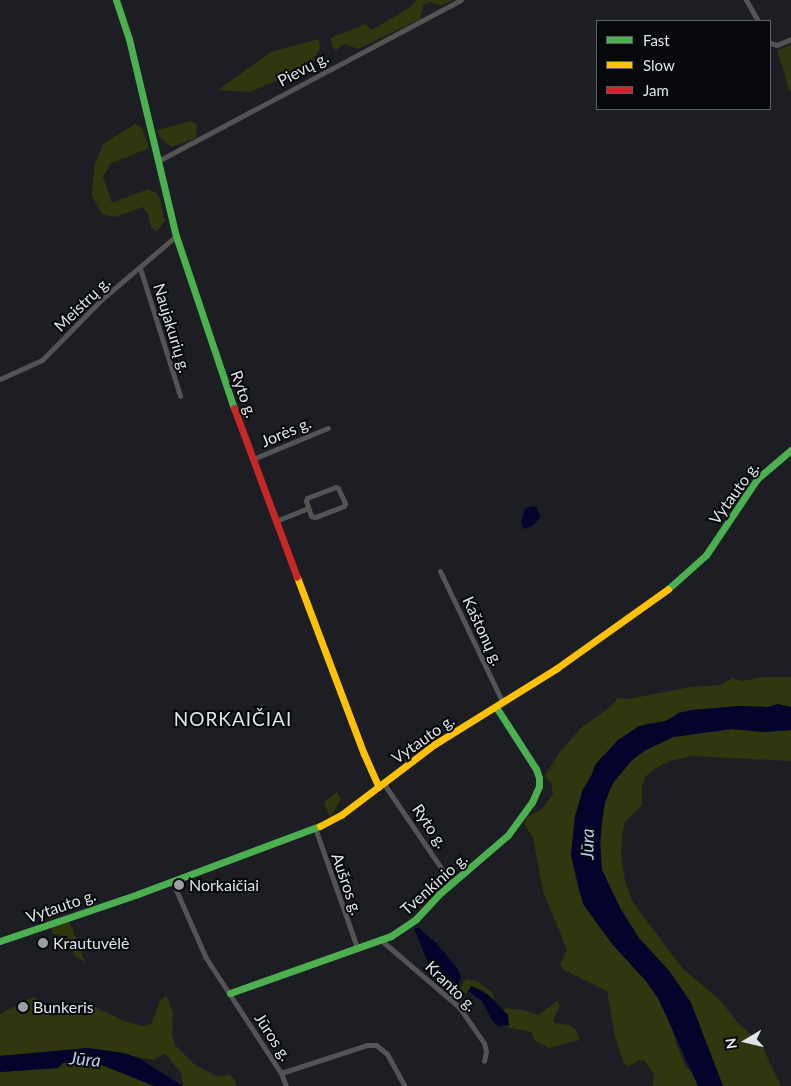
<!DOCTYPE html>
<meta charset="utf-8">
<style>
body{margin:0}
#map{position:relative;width:791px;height:1086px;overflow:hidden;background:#1c1e23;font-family:Lato,sans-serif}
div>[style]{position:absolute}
.green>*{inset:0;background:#30360d}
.water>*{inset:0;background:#03032b}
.street>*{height:5px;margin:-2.5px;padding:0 2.5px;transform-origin:2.5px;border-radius:2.5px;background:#545454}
.fast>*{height:7px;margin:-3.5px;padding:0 3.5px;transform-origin:3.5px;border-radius:3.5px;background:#4caf50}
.slow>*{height:7px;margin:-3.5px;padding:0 3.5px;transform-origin:3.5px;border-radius:3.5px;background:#ffc107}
.jam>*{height:7px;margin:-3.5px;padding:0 3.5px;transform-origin:3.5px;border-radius:3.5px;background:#c62828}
.dots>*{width:14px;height:14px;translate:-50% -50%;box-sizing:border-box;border:2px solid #06080b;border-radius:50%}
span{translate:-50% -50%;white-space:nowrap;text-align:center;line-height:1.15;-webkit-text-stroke:4px #06080b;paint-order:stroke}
.street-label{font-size:16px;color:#e0e3ea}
.poi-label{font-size:16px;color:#e0e3ea}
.left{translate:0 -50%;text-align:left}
.water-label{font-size:18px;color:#b6caf2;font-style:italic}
.quarter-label{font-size:19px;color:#e0e3ea;letter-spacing:1px}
.legend{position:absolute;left:596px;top:20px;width:175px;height:90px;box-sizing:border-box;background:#06080b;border:1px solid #5d6064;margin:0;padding:6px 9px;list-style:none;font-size:15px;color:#e0e3ea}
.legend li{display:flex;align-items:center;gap:10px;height:25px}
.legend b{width:25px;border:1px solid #5d6064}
.north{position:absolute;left:721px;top:1016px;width:50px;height:50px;-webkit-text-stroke:4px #06080b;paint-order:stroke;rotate:261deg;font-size:14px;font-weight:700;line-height:20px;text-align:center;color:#e0e3ea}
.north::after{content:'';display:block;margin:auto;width:18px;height:22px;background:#e0e3ea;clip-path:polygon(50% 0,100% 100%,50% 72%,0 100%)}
</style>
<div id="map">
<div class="green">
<div style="clip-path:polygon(416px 0,453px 0,441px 6px,430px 2px,423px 6px,420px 19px,358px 49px,345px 44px,336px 50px,333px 48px,330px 38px,365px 24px,372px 30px,409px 8px)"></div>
<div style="clip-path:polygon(319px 39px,320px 48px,308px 68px,309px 73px,280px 79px,250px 92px,218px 90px,271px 52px)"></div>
<div style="clip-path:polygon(791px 44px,791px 92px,788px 89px,786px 77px,777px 51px)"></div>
<div style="clip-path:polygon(191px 121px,197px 124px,196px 138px,171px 147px,159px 136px,157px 130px)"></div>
<div style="clip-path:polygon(135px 124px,142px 128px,149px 148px,110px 164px,103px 177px,112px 203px,148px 189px,157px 194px,160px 199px,165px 221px,157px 231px,151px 228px,148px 214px,143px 207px,115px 217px,102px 214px,92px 196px,94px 167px,103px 144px)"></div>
<div style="clip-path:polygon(762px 677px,791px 677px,791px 707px,778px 704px,768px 707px,739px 706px,692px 710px,678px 713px,666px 721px,646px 724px,618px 740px,607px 754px,602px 756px,589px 778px,575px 816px,571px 855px,579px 892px,595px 921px,612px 944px,646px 981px,658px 998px,667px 1012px,679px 1051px,686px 1067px,694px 1074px,698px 1086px,653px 1086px,654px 1075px,646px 1062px,639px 1060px,628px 1067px,624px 1063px,615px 1037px,607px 991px,564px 970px,560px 965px,567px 950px,543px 891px,533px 838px,524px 824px,527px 817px,542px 809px,553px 794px,551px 783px,545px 776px,559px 753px,581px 728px,609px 708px,618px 698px,629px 699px,690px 687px,721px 685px,732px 678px,743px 681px)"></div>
<div style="clip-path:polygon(732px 729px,764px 732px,791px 730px,791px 761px,692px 756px,670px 761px,656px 768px,646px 776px,642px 786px,642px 805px,625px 822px,622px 836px,621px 855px,625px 881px,632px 901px,682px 968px,719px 999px,739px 1024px,760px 1042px,781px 1086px,723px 1086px,691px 1003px,670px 972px,639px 938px,620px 908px,602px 870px,600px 858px,602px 820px,608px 792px,613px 783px,632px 760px,644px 751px,673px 737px)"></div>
<div style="clip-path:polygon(337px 792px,341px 799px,330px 818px,324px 802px)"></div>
<div style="clip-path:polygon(69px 920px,85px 962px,75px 956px,62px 935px,53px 934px,50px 926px)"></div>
<div style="clip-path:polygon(466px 979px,477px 981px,485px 987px,492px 992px,495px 1000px,482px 990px,471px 986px,467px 993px,462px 993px,455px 1002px,447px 993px,457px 999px,463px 982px)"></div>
<div style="clip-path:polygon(166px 995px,173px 1012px,172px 1036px,176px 1046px,195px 1065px,217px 1076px,230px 1075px,235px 1080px,237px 1086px,183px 1086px,181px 1073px,165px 1053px,154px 1060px,88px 1048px,0 1056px,0 1014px,33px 997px,38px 1000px,36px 1008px,39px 1012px,62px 1010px,82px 1001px,124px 1021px,143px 1026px,151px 1024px,160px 1001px)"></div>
<div style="clip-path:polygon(558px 1000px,560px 1006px,554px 1017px,554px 1023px,569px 1025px,576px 1030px,580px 1040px,549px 1048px,535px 1041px,531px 1032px,506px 1027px,509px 1025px,502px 1011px,506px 1008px,523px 1010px,539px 1015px)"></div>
<div style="clip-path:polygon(74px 1062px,90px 1066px,102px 1065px,154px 1086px,0 1086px,0 1072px,58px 1068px,63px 1063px)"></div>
</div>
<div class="water">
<div style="clip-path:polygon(533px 506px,536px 507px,541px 517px,532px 526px,524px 529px,521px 522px,525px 509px)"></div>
<div style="clip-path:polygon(778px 704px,791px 707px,791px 730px,764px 732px,732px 729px,673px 737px,644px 751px,632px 760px,613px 783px,604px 805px,600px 841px,602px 870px,620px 908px,639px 938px,670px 972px,691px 1003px,723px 1086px,698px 1086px,658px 998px,646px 981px,612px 944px,583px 904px,571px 855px,575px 816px,583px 789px,592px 775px,595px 765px,618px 740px,639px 726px,666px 721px,679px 713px,692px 710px,739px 706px,768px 707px)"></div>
<div style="clip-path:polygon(414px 928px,419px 928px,436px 943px,458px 969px,461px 977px,456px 988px,445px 989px,440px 984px,429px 965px)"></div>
<div style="clip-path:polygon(471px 986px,487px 994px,508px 1015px,509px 1025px,498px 1026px,492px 1020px,482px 1001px,468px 991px)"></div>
<div style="clip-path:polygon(88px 1048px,124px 1053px,140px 1059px,183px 1086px,154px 1086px,102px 1065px,87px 1065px,78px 1062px,63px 1063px,58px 1068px,0 1072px,0 1056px)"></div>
</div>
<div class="street">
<div style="left:746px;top:0;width:24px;rotate:60deg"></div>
<div style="left:770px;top:43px;width:7px;rotate:16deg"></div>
<div style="left:777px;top:45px;width:15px;rotate:-23deg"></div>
<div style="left:158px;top:161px;width:343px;rotate:-28deg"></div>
<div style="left:140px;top:268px;width:134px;rotate:72.6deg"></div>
<div style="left:0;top:379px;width:46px;rotate:-24.3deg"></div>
<div style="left:42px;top:360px;width:86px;rotate:-45.5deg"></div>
<div style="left:102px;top:299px;width:97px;rotate:-40.4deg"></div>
<div style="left:253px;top:459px;width:81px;rotate:-22.5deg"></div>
<div style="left:335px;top:487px;width:3px;rotate:18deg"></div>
<div style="left:338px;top:488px;width:17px;rotate:65deg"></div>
<div style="left:345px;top:503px;width:3px;rotate:108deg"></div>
<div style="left:344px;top:506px;width:31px;rotate:159deg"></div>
<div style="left:315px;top:517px;width:4px;rotate:-166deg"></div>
<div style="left:311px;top:516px;width:16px;rotate:-108deg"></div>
<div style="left:306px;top:501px;width:3px;rotate:-72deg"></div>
<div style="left:307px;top:498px;width:30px;rotate:-21deg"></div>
<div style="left:276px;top:521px;width:35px;rotate:-22deg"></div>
<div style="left:440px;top:571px;width:146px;rotate:64.5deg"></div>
<div style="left:384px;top:784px;width:121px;rotate:55.8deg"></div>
<div style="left:315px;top:828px;width:126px;rotate:70.6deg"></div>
<div style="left:172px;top:881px;width:84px;rotate:66.2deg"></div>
<div style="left:206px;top:958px;width:137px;rotate:56.9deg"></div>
<div style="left:281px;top:1073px;width:14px;rotate:69deg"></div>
<div style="left:382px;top:941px;width:101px;rotate:40.6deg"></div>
<div style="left:459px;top:1007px;width:44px;rotate:55.2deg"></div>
<div style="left:484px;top:1043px;width:8px;rotate:76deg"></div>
<div style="left:486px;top:1051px;width:10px;rotate:101deg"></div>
<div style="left:281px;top:1073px;width:90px;rotate:-18deg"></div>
<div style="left:367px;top:1045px;width:9px"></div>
<div style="left:376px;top:1045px;width:14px;rotate:39deg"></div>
<div style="left:387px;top:1054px;width:37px;rotate:61deg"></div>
</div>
<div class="fast">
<div style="left:116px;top:0;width:41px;rotate:71.6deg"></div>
<div style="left:129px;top:39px;width:203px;rotate:76.6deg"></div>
<div style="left:176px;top:236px;width:182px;rotate:71.4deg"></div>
<div style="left:668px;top:589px;width:51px;rotate:-41.8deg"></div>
<div style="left:706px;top:555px;width:92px;rotate:-56.1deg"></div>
<div style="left:757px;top:479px;width:45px;rotate:-40.5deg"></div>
<div style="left:0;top:941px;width:146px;rotate:-18.8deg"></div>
<div style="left:138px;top:894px;width:194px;rotate:-20.5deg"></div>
<div style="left:230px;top:993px;width:171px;rotate:-19.5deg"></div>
<div style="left:391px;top:936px;width:30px;rotate:-34deg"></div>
<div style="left:416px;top:919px;width:33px;rotate:-47deg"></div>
<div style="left:438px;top:895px;width:92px;rotate:-40.6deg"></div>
<div style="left:508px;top:835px;width:41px;rotate:-54deg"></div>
<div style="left:532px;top:802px;width:17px;rotate:-66deg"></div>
<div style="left:539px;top:786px;width:8px;rotate:-90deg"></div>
<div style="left:539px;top:778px;width:9px;rotate:-108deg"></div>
<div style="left:536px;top:769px;width:74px;rotate:-122.8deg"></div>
</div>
<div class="slow">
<div style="left:297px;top:577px;width:189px;rotate:69.3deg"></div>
<div style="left:364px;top:754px;width:36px;rotate:66deg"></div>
<div style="left:320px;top:826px;width:24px;rotate:-28deg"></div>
<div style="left:341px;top:815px;width:118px;rotate:-37.1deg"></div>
<div style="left:435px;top:744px;width:144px;rotate:-31.9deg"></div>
<div style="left:557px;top:668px;width:136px;rotate:-35.4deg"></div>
</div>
<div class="jam">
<div style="left:234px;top:408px;width:180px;rotate:69.6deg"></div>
</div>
<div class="dots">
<div style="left:179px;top:885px;background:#9b9ea4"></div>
<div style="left:43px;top:943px;background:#9b9ea4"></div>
<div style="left:23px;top:1007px;background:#9b9ea4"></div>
</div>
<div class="street-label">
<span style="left:303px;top:69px;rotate:-28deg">Pievų g.</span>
<span style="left:82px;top:304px;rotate:-44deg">Meistrų g.</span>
<span style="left:172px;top:328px;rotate:73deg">Naujakurių g.</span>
<span style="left:244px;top:394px;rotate:70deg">Ryto g.</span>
<span style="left:286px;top:432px;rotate:-23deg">Jorės g.</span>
<span style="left:734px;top:493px;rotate:-54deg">Vytauto g.</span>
<span style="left:483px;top:631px;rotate:65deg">Kaštonų g.</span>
<span style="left:423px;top:739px;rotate:-35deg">Vytauto g.</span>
<span style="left:430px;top:826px;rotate:56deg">Ryto g.</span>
<span style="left:347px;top:884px;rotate:71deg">Aušros g.</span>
<span style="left:434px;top:884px;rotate:-42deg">Tvenkinio g.</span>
<span style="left:61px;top:906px;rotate:-19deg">Vytauto g.</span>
<span style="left:451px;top:986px;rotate:44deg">Kranto g.</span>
<span style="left:273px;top:1037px;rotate:57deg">Jūros g.</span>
</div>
<div class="poi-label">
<span class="left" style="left:189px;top:885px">Norkaičiai</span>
<span class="left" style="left:53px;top:943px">Krautuvėlė</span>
<span class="left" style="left:33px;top:1007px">Bunkeris</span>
</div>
<div class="water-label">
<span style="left:587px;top:844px;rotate:-89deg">Jūra</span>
<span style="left:85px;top:1059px;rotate:5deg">Jūra</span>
</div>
<div class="quarter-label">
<span style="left:233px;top:719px">NORKAIČIAI</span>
</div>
<ul class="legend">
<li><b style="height:6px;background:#4caf50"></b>Fast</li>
<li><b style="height:6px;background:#ffc107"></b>Slow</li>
<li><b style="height:6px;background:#c62828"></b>Jam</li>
</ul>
<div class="north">N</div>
</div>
